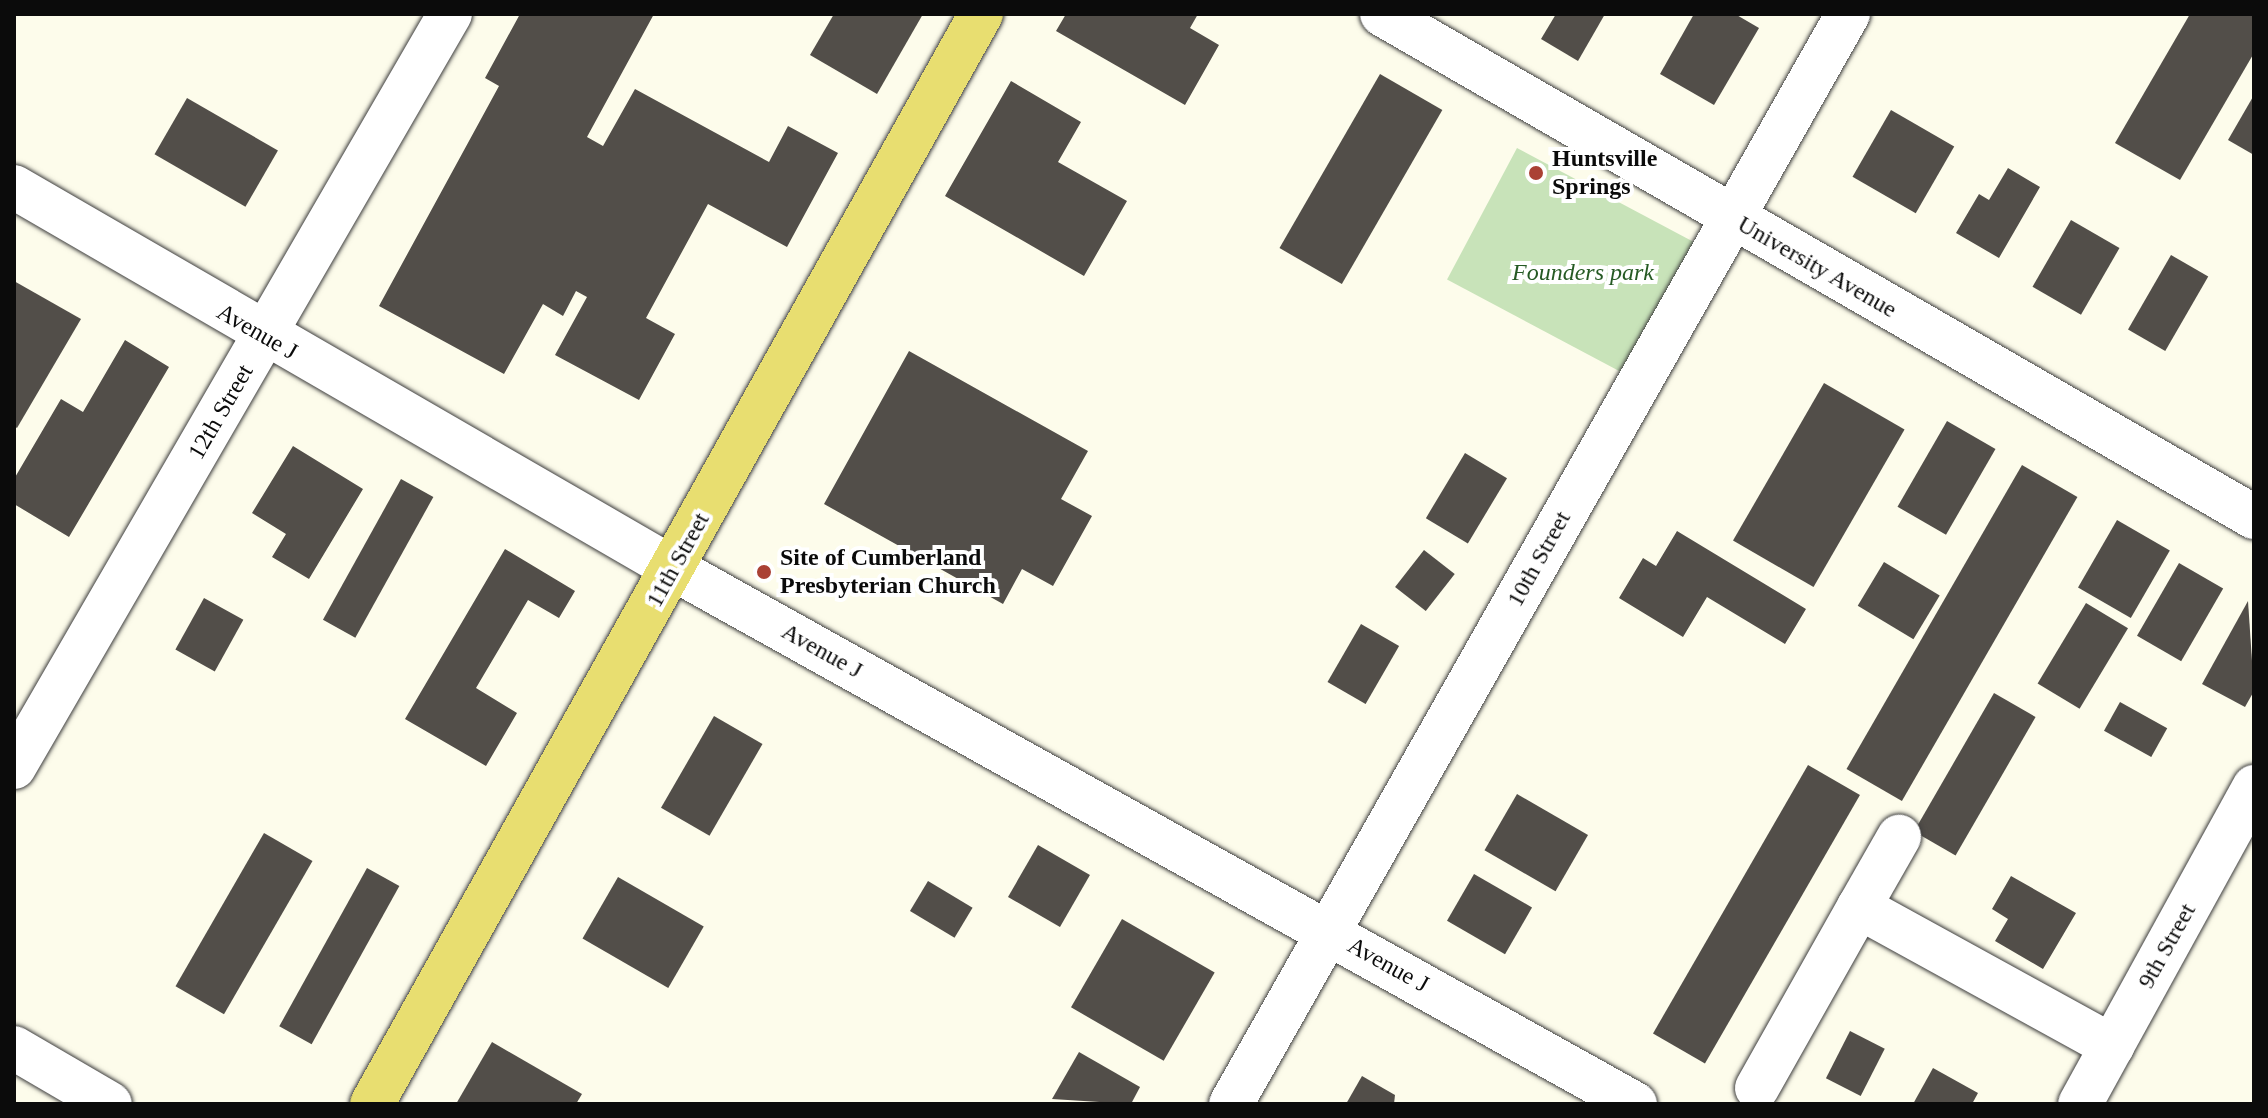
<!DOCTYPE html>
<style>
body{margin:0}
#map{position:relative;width:2268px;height:1118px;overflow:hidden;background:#fdfceb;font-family:"Times New Roman",serif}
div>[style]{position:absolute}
.green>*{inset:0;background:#c8e3b9;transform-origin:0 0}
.building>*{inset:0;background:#524e49;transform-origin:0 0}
.roads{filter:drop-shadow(0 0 2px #3e3e3e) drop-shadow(0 0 2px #3e3e3e)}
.minor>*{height:44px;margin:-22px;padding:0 22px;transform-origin:22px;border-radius:22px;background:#fff}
.major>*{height:44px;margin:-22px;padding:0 22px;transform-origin:22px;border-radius:22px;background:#e8de70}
.dots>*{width:22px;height:22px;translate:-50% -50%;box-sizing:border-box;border:4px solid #fff;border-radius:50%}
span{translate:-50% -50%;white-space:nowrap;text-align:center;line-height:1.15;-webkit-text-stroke:8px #fff;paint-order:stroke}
.poi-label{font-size:24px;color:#0b0b0b;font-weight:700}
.left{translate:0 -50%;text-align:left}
.street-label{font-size:24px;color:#0b0b0b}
.park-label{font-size:24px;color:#265a24;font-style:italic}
.frame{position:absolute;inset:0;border:16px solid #0b0b0b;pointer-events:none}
</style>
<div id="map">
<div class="green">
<div style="left:1517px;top:148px;width:205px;height:149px;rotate:28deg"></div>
</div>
<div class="building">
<div style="clip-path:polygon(520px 14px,654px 14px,587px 137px,603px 146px,635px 89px,769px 162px,788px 126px,838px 153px,787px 247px,708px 204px,646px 318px,675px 334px,639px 400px,555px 355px,587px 297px,576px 291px,563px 316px,543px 304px,504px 374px,379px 306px,499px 86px,485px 78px)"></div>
<div style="clip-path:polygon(834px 14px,923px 14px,877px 94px,810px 55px)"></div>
<div style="clip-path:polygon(1066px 14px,1198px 14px,1190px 28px,1219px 45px,1185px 105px,1056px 31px)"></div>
<div style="clip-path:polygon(1556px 14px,1605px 14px,1578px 61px,1541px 39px)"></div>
<div style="clip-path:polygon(1694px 14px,1735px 14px,1759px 28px,1714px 105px,1660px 74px)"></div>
<div style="clip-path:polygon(2190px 14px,2254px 15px,2254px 53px,2180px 180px,2115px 143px)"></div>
<div style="left:1380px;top:74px;width:72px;height:201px;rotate:30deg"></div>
<div style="clip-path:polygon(1011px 81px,1081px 122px,1058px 162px,1127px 201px,1084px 276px,945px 196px)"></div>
<div style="clip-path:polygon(2254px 95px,2254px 155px,2228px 140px)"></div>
<div style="left:187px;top:98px;width:105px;height:65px;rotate:30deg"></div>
<div style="left:1891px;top:110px;width:73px;height:77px;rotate:30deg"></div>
<div style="clip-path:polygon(2008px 168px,2040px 187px,1999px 258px,1956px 233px,1979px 194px,1989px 200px)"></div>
<div style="left:2071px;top:220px;width:56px;height:77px;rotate:30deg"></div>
<div style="left:2171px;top:255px;width:43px;height:86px;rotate:30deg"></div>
<div style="clip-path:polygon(14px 281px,81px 319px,17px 428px,14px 426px)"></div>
<div style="clip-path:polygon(125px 340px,169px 367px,69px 537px,14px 504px,14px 479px,61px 399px,83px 412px)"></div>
<div style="clip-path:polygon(909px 351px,1088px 451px,1061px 499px,1092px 516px,1053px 586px,1022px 569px,1003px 604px,824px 504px)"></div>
<div style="left:1824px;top:383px;width:93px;height:182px;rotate:30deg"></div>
<div style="left:1947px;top:421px;width:56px;height:99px;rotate:30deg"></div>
<div style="clip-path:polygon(293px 446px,363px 489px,309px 579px,272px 557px,286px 534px,252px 513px)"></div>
<div style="left:1465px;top:453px;width:49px;height:76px;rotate:31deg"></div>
<div style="left:2022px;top:465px;width:64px;height:351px;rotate:30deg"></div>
<div style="left:401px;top:479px;width:37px;height:161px;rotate:29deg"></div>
<div style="left:2117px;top:520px;width:61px;height:78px;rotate:30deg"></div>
<div style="clip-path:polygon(1677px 531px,1806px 609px,1785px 644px,1707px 597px,1683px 637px,1619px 598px,1643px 558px,1656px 566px)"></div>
<div style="clip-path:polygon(505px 549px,575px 591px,559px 618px,528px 600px,476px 688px,517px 713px,486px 766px,405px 719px)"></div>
<div style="left:1424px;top:550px;width:39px;height:47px;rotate:38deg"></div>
<div style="left:1884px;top:562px;width:65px;height:51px;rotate:31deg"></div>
<div style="left:2179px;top:563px;width:51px;height:84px;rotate:30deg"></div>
<div style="left:204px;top:598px;width:45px;height:59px;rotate:29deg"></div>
<div style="clip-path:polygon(2248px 601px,2254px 691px,2245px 707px,2202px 684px)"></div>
<div style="left:2086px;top:603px;width:49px;height:94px;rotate:31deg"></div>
<div style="left:1361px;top:624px;width:44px;height:67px;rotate:30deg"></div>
<div style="left:1994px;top:693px;width:48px;height:160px;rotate:30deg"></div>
<div style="left:2120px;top:702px;width:54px;height:33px;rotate:29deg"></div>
<div style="left:714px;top:716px;width:56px;height:106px;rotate:30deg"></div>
<div style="left:1808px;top:765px;width:60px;height:310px;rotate:30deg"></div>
<div style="left:1517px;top:794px;width:82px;height:65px;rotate:30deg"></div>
<div style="left:264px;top:833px;width:56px;height:177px;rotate:30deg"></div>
<div style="left:1038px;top:845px;width:60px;height:60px;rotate:30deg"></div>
<div style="left:367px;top:868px;width:37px;height:181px;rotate:29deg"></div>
<div style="left:1474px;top:874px;width:67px;height:54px;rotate:30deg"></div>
<div style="clip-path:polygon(2011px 876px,2076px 913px,2043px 969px,1995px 941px,2008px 919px,1992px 909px)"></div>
<div style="left:618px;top:877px;width:99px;height:71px;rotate:30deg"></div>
<div style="left:928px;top:881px;width:52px;height:35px;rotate:31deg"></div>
<div style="left:1122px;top:919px;width:107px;height:102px;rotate:30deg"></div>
<div style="left:1850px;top:1031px;width:39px;height:53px;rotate:27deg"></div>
<div style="clip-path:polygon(492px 1042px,582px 1094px,576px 1104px,456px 1104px)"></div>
<div style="clip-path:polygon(1079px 1052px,1140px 1087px,1131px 1104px,1052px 1099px)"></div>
<div style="clip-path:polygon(1933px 1068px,1978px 1093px,1972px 1104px,1913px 1104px)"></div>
<div style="clip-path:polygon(1362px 1076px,1395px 1095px,1394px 1104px,1346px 1104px)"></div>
</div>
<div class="roads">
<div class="minor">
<div style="left:1382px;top:14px;width:1007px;rotate:29.98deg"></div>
<div style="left:14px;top:187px;width:763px;rotate:30.06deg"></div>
<div style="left:674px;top:569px;width:1100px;rotate:29.11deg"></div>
<div style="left:14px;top:767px;width:870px;rotate:-59.93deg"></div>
<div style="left:1859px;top:907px;width:81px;rotate:-60.3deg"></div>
<div style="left:14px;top:1048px;width:111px;rotate:30.3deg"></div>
<div style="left:1757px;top:1088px;width:208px;rotate:-60.6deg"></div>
<div style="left:1859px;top:907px;width:289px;rotate:28.8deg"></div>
<div style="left:1231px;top:1104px;width:1253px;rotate:-60.49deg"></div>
<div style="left:2080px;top:1104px;width:362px;rotate:-61.2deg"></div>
</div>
<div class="major">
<div style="left:372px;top:1104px;width:1249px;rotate:-60.81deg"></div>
</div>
</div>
<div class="dots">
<div style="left:1536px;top:173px;background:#aa4134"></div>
<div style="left:764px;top:572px;background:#aa4134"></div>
</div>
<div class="poi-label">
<span class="left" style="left:1552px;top:173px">Huntsville<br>Springs</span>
<span class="left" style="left:780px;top:572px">Site of Cumberland<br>Presbyterian Church</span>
</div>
<div class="street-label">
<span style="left:1817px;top:267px;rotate:30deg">University Avenue</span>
<span style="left:257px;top:332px;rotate:30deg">Avenue J</span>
<span style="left:221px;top:412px;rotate:-60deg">12th Street</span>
<span style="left:1539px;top:559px;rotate:-61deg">10th Street</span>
<span style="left:678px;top:560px;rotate:-61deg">11th Street</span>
<span style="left:822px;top:651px;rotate:29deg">Avenue J</span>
<span style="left:2167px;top:946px;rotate:-61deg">9th Street</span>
<span style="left:1388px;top:965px;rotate:29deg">Avenue J</span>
</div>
<div class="park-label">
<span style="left:1583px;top:273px">Founders park</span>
</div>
<div class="frame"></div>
</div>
